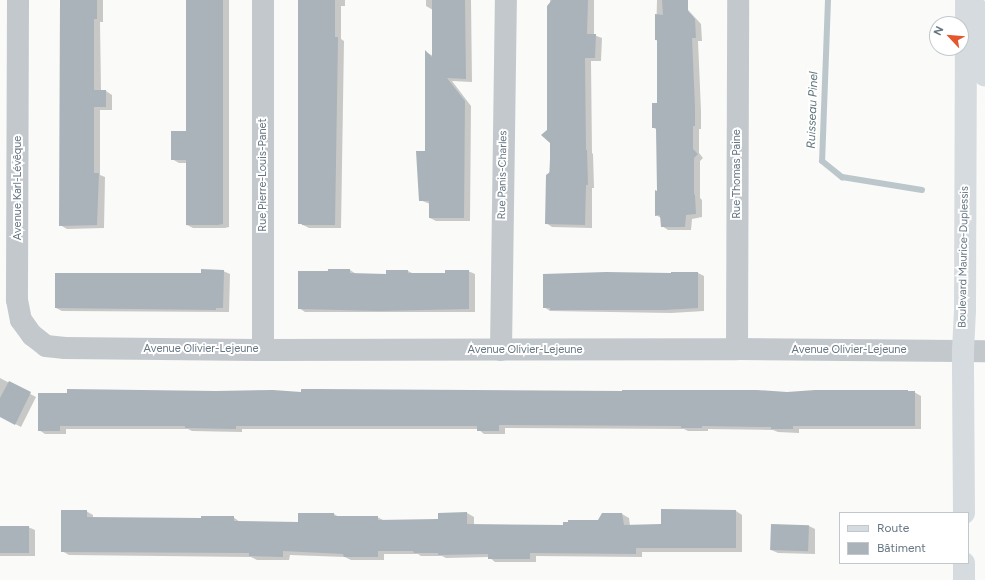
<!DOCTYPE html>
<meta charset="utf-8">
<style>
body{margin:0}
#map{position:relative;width:985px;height:580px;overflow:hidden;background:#fafaf8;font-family:Figtree,sans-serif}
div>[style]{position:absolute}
.shadow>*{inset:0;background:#0003}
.stream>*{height:6px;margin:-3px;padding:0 3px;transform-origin:3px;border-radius:3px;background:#bbc7cb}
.building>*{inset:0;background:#aab3b9;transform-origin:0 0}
.street>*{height:22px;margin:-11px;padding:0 11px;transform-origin:11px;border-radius:11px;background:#c3c8cc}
.secondary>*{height:22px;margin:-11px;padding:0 11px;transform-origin:11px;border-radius:11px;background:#d6dbdf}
span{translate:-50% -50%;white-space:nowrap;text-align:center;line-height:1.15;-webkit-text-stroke:4px #fff;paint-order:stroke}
.street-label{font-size:11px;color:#657683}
.water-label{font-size:12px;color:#60757c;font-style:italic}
.legend{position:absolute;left:839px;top:512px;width:130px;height:52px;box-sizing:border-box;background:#fff;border:1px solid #c1c8cd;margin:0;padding:5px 7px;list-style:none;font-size:12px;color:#657683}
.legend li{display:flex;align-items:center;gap:8px;height:20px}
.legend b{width:20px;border:1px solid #c1c8cd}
.north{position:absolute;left:929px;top:16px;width:40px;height:40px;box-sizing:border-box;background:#fff;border:1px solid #c1c8cd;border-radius:50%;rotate:296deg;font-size:11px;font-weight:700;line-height:16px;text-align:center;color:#657683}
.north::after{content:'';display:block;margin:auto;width:14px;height:18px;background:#e4572e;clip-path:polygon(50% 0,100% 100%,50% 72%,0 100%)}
</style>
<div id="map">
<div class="shadow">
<div style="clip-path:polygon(61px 0,103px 0,103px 22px,100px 22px,101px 91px,106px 91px,112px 95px,112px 110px,100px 110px,100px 175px,105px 177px,104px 228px,67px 229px,60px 225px)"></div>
<div style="clip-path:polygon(187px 0,229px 0,229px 227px,225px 228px,193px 228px,187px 225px,187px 163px,179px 163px,172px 159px,187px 132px)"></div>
<div style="clip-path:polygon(300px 0,345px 0,345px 6px,341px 6px,341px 39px,344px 41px,341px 228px,309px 228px,299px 223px)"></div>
<div style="clip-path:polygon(426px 0,471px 0,472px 82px,452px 81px,471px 106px,470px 221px,436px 221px,430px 218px,430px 204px,420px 200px,426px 152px,426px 52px,433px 56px,433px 10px,426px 6px)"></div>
<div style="clip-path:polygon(550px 0,594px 0,594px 35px,602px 38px,601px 61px,591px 61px,592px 153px,593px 154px,594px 188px,592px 188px,592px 228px,552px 227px,546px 223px,551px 142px,548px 131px)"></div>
<div style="clip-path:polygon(657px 0,679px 0,701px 24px,702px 41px,698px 41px,701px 111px,701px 129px,699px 129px,699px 153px,703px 158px,700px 161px,700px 198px,702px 200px,702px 217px,692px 219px,691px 230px,668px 230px,662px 226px,661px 218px,656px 215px,658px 192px,657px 130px,653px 127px,658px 104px,658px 41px,656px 40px)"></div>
<div style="clip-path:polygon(350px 270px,356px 274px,387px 275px,408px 271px,414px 274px,446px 274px,468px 271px,475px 274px,475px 312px,305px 312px,299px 308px,299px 272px)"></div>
<div style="clip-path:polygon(223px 271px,230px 274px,229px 312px,62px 311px,56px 308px,202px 274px)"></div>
<div style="clip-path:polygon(698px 273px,704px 276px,704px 311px,671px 313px,550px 311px,544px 307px)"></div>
<div style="clip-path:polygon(0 378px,36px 397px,21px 427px,0 416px)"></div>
<div style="clip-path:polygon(914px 392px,921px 396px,921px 429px,799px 429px,799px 433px,778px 432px,773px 430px,708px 429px,708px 431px,688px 431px,684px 429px,505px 428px,505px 434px,484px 434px,478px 429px,242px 429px,242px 432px,192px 431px,188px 429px,66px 429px,66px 434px,45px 434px,39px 430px,39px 394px)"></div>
<div style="clip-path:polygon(86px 511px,93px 515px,93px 518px,202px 519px,233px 517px,240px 522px,299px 523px,334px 514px,339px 517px,377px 517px,385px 521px,439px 520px,439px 514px,467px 513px,474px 517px,474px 525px,564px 526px,598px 521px,602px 514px,622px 514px,629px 518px,630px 526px,662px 525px,736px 511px,742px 515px,742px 552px,642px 552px,642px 557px,536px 556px,536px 562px,495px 562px,489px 557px,446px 558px,442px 556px,421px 556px,418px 554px,384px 554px,384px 560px,351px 560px,345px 557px,290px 555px,289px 560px,257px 560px,251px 557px,69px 555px,62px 551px)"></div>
<div style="clip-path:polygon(809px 526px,815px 529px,815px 554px,778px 553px,771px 550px)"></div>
<div style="clip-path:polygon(0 527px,28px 527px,35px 530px,35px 556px,0 556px)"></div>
</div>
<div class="stream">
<div style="left:828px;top:0;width:161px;rotate:92.1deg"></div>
<div style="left:822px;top:161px;width:26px;rotate:39deg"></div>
<div style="left:842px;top:177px;width:81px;rotate:9.2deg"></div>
</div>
<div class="building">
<div style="clip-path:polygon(60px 0,97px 0,97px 19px,94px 19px,94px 90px,106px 90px,106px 107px,94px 107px,94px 173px,99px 173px,97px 225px,59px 226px)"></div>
<div style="clip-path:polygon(186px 0,223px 0,223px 224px,218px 225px,186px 225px,186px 160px,171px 160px,171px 131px,186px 131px)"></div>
<div style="clip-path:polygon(298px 0,335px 0,335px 37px,338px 37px,335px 225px,302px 225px,302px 224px,298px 224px)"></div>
<div style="clip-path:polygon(432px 0,465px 0,466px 79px,447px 78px,465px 101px,464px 218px,429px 218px,429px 201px,419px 201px,416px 151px,425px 151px,425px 50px,432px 57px)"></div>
<div style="clip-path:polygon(552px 0,588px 0,587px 34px,596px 34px,595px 58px,585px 58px,586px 150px,587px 150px,588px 185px,586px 185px,585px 225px,545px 224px,546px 175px,550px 172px,550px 143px,541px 135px,547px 130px,547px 6px)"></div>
<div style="clip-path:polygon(662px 0,688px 0,688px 11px,695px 19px,696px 38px,692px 38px,695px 107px,695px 126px,693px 126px,693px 149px,698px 154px,694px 158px,694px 194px,695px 195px,696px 214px,686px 215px,685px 227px,661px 227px,660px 215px,655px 216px,655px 190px,657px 191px,656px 128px,652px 128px,652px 103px,657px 103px,657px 40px,655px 40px,655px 14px,663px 15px)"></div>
<div style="clip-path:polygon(201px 269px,224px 270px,223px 308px,216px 308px,216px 310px,55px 308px,55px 273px,201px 273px)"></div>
<div style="clip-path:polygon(328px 269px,350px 269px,350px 273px,386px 274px,386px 270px,408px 270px,408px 273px,445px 273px,445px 270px,469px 270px,469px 309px,379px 311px,298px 309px,298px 271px,328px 271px)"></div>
<div style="clip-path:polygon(606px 272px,671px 273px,671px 272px,698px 272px,698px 308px,664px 310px,550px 310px,550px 308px,543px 308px,543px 274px)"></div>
<div style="clip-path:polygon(9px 381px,31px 392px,15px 425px,0 417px,0 398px)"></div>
<div style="clip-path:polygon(67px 389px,216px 391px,273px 390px,301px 392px,301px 389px,317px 389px,622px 391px,622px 390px,757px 390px,787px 392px,815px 390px,908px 390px,908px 391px,915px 391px,915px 426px,793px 426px,793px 429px,771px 429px,771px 427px,702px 426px,702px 428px,681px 428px,681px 426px,499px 425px,499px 431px,477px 431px,477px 426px,236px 426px,236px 429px,185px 428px,185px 426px,60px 426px,60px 431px,38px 431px,38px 393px,67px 393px)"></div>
<div style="clip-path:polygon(661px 509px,736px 510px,736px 548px,636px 548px,636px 554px,530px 553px,530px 559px,488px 559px,488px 554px,438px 555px,438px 553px,414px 553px,413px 551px,378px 551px,378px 557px,344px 557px,343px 554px,283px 551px,283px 557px,249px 556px,249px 553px,61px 552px,61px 510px,87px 510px,87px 517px,201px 518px,201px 516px,234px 516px,234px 521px,298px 522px,298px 513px,334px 513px,334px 516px,378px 516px,378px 520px,438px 519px,438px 513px,467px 512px,467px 524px,563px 525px,563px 522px,568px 522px,568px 520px,598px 520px,602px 513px,622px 513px,624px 525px,661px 524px)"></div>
<div style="left:771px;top:524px;width:38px;height:26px;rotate:2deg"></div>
<div style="left:0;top:526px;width:29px;height:27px"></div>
</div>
<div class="street">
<div style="left:18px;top:0;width:300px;rotate:90.2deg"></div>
<div style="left:17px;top:300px;width:20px;rotate:79deg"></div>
<div style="left:21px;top:320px;width:19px;rotate:54deg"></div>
<div style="left:32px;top:335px;width:18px;rotate:38deg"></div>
<div style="left:46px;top:346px;width:19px;rotate:6deg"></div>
<div style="left:65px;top:348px;width:198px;rotate:0.6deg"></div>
<div style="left:263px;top:350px;width:474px;rotate:-0.1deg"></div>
<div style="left:737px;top:349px;width:248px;rotate:0.5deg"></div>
<div style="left:263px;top:0;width:350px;rotate:90deg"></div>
<div style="left:737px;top:349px;width:349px;rotate:-89.8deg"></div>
<div style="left:501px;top:350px;width:350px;rotate:-89.2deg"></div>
</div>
<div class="secondary">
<div style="left:977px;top:9px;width:67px;rotate:83.2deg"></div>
<div style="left:964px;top:513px;width:162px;rotate:-90.4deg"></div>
<div style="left:963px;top:351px;width:41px;rotate:-87.2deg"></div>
<div style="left:965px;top:310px;width:310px;rotate:-89.8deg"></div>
<div style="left:964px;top:563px;width:17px;rotate:90deg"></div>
</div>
<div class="street-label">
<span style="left:737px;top:174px;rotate:-90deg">Rue Thomas Paine</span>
<span style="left:263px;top:175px;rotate:-90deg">Rue Pierre-Louis-Panet</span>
<span style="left:503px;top:175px;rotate:-89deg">Rue Panis-Charles</span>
<span style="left:18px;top:188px;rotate:-90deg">Avenue Karl-Lévêque</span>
<span style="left:964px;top:257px;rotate:-89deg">Boulevard Maurice-Duplessis</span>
<span style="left:201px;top:349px">Avenue Olivier-Lejeune</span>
<span style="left:525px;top:350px">Avenue Olivier-Lejeune</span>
<span style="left:849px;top:350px">Avenue Olivier-Lejeune</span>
</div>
<div class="water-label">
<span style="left:813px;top:110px;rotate:-88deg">Ruisseau Pinel</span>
</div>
<ul class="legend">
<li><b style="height:5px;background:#d6dbdf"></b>Route</li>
<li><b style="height:11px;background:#aab3b9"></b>Bâtiment</li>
</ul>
<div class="north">N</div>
</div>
